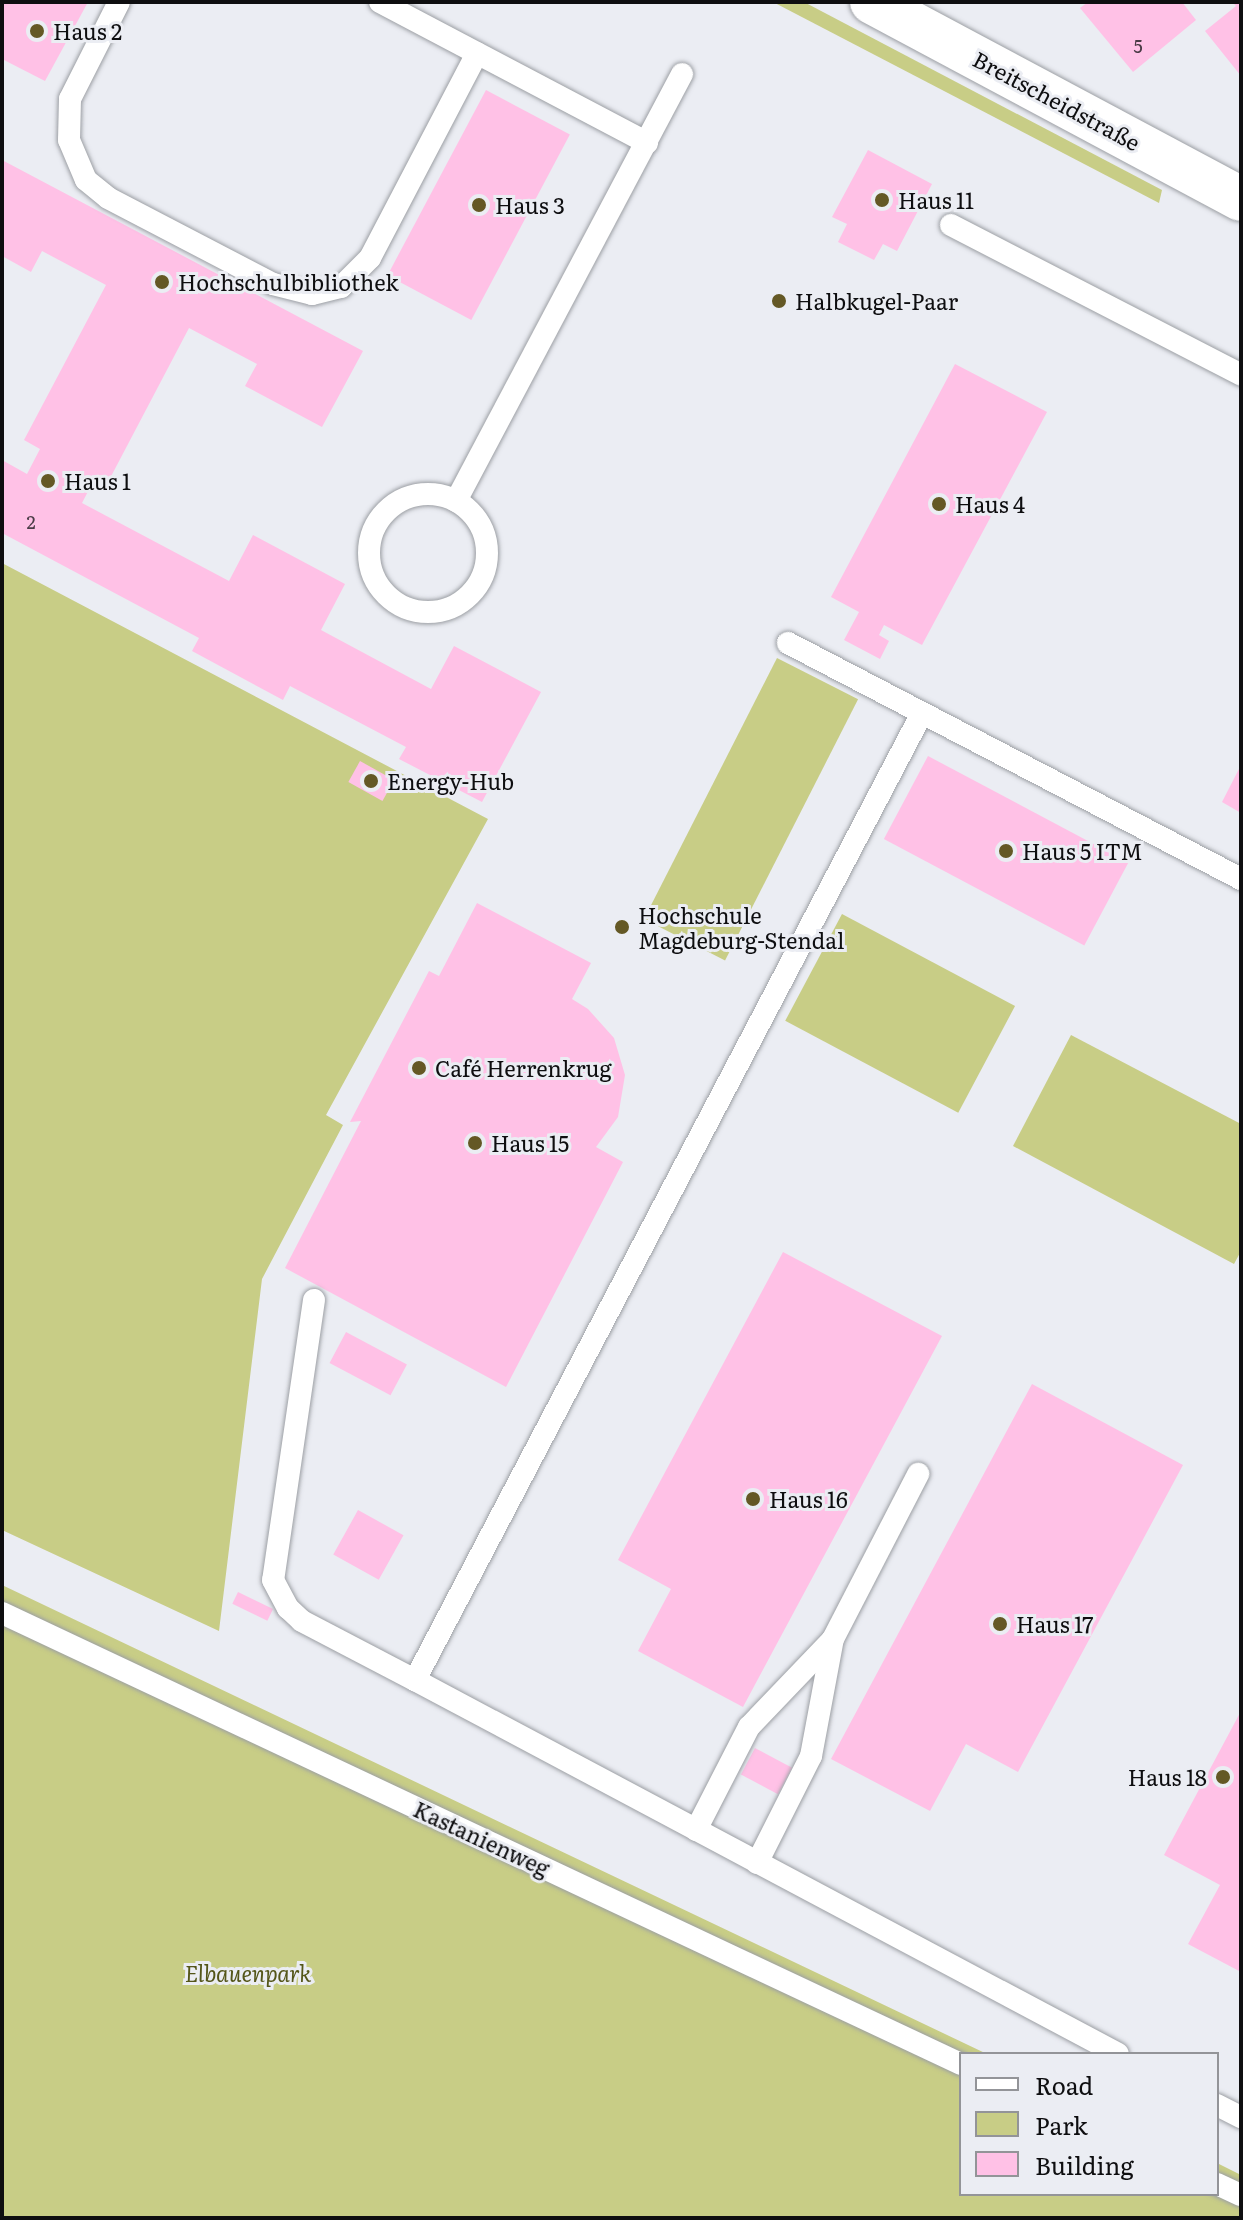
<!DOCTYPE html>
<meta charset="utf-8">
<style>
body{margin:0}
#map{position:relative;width:1243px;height:2220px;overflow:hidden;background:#ebedf3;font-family:Literata,serif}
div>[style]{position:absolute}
.green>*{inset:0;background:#c8cd86;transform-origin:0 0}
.building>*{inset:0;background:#ffc1e6;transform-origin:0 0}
.roads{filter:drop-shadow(0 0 2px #9c9fa4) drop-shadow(0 0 2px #9c9fa4)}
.lane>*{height:22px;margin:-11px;padding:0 11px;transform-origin:11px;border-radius:11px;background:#fff}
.lane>.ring{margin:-11px;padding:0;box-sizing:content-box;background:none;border:22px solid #fff;border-radius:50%}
.secondary>*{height:44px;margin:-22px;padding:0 22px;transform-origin:22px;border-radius:22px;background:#fff}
.dots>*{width:22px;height:22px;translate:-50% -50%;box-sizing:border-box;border:4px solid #ebedf3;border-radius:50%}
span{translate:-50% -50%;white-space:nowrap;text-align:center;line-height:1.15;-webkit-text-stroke:6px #ebedf3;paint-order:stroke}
.number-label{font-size:18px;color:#4a3b46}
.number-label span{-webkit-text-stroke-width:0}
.poi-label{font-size:22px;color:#0e0e10}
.left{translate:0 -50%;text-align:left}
.right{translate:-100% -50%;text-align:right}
.street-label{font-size:22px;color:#0e0e10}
.park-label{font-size:22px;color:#545619;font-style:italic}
.frame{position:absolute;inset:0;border:4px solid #0e0e10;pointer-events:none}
.legend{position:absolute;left:959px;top:2052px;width:260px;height:144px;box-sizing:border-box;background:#ebedf3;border:2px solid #939498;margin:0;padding:10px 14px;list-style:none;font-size:24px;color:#0e0e10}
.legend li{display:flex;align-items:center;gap:16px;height:40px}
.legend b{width:40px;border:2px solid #939498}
</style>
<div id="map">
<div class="green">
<div style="clip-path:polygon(773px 2px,804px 2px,1162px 190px,1159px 203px)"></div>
<div style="clip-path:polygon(2px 563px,488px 819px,326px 1115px,343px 1125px,262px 1279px,219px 1631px,2px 1530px)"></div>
<div style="left:777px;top:658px;width:91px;height:293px;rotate:27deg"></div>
<div style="left:842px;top:914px;width:196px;height:121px;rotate:28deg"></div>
<div style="clip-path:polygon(1071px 1035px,1241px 1124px,1241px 1251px,1234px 1264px,1013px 1146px)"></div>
<div style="clip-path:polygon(2px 1585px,987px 2054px,961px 2054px,961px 2194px,1217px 2194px,1217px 2163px,1241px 2175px,1241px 2218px,2px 2218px)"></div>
</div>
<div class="building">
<div style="clip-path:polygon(2px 2px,88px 2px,45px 81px,2px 59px)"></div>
<div style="clip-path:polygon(1088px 2px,1182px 2px,1196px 20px,1133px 72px,1080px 8px)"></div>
<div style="clip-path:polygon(1232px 2px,1241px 2px,1241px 76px,1205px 31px,1236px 6px)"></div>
<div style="left:486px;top:90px;width:95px;height:210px;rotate:28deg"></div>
<div style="clip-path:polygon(868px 150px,932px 184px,897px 251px,883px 244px,874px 260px,838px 242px,847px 224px,832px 217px)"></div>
<div style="clip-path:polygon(2px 160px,363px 351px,322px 427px,245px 386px,257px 364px,189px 328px,107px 484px,95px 478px,82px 503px,229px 581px,253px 535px,345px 584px,321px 630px,431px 689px,454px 646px,541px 692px,482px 802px,399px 759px,406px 747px,290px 686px,283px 700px,192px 651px,199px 638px,2px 533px,2px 460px,27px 474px,40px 449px,24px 440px,106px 285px,42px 251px,31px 272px,2px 256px)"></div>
<div style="clip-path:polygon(955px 364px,1047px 412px,922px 645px,884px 625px,879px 635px,889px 641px,880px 659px,844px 640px,859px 612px,831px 597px)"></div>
<div style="left:928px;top:756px;width:227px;height:94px;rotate:28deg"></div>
<div style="left:360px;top:761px;width:39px;height:24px;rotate:29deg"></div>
<div style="clip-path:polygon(1241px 765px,1241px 813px,1222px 802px)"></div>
<div style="clip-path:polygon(477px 903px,591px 963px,572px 999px,588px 1009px,614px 1038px,625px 1075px,618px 1117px,596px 1147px,623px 1162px,506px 1387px,285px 1268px,361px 1121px,350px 1122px,429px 971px,439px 976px)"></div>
<div style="clip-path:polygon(783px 1252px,942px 1336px,743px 1707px,638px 1651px,671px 1589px,618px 1560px)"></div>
<div style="left:346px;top:1332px;width:69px;height:35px;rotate:28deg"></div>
<div style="clip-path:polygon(1032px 1384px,1183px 1465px,1018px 1772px,966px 1744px,930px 1811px,831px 1759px)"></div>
<div style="left:358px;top:1510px;width:52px;height:51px;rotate:29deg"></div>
<div style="left:238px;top:1592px;width:39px;height:13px;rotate:26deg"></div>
<div style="clip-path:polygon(1241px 1711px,1241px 1972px,1188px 1944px,1220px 1885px,1164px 1855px)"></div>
<div style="left:755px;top:1748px;width:42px;height:30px;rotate:28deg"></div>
</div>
<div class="roads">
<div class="lane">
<div style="left:119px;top:2px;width:109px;rotate:116.8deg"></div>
<div style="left:70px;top:99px;width:41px;rotate:91.4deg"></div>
<div style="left:69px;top:140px;width:43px;rotate:67deg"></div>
<div style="left:86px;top:180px;width:28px;rotate:39deg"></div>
<div style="left:108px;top:198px;width:186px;rotate:27.5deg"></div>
<div style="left:273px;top:284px;width:40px;rotate:14.4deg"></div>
<div style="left:312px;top:294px;width:30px;rotate:-14deg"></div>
<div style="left:341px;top:287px;width:41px;rotate:-45deg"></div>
<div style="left:370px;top:258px;width:231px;rotate:-62.4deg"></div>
<div style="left:380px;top:2px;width:302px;rotate:27.8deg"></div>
<div style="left:951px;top:225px;width:326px;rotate:27.3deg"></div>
<div class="ring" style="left:369px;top:494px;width:96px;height:96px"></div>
<div style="left:456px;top:501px;width:483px;rotate:-62.1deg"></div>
<div style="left:788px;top:643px;width:511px;rotate:27.52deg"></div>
<div style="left:314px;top:1300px;width:283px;rotate:98.3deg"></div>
<div style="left:273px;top:1580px;width:32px;rotate:62deg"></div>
<div style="left:288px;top:1608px;width:19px;rotate:43deg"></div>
<div style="left:302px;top:1621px;width:127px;rotate:27.6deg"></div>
<div style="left:415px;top:1680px;width:1092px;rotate:-62.33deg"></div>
<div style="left:2px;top:1613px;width:1060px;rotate:25.19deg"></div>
<div style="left:415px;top:1680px;width:796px;rotate:28.01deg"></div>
<div style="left:696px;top:1830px;width:116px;rotate:-62.8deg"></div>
<div style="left:749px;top:1727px;width:120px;rotate:-46.3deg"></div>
<div style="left:757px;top:1863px;width:120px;rotate:-63.2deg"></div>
<div style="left:811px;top:1756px;width:119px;rotate:-79.4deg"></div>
<div style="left:833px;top:1639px;width:186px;rotate:-62.7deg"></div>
<div style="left:1217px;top:2105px;width:27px;rotate:27deg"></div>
<div style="left:1217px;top:2184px;width:26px;rotate:25deg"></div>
</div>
<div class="secondary">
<div style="left:872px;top:2px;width:418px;rotate:28.1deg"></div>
</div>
</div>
<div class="dots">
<div style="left:37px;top:31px;background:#645825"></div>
<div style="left:882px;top:200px;background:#645825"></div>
<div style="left:479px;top:205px;background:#645825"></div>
<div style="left:162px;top:282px;background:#645825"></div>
<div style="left:779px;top:301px;background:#645825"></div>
<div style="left:48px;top:481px;background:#645825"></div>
<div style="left:939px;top:504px;background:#645825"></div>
<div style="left:371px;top:781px;background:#645825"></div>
<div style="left:1006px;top:851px;background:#645825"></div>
<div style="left:622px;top:927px;background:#645825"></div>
<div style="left:419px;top:1068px;background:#645825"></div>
<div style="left:475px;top:1143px;background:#645825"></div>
<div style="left:753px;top:1499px;background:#645825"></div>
<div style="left:1000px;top:1624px;background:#645825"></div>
<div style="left:1223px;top:1777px;background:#645825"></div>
</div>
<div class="number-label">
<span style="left:1138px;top:46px">5</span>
<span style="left:31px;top:522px">2</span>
</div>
<div class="poi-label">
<span class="left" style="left:53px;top:31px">Haus 2</span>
<span class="left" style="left:898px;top:200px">Haus 11</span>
<span class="left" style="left:495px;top:205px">Haus 3</span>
<span class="left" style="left:178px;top:282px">Hochschulbibliothek</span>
<span class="left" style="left:795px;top:301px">Halbkugel-Paar</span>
<span class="left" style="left:64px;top:481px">Haus 1</span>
<span class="left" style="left:955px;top:504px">Haus 4</span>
<span class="left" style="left:387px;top:781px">Energy-Hub</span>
<span class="left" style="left:1022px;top:851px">Haus 5 ITM</span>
<span class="left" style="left:638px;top:927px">Hochschule<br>Magdeburg-Stendal</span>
<span class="left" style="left:435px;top:1068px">Café Herrenkrug</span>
<span class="left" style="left:491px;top:1143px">Haus 15</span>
<span class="left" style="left:769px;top:1499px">Haus 16</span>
<span class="left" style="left:1016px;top:1624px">Haus 17</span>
<span class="right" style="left:1207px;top:1777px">Haus 18</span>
</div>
<div class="street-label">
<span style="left:1057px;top:100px;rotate:28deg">Breitscheidstraße</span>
<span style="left:482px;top:1838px;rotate:25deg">Kastanienweg</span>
</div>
<div class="park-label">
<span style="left:248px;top:1973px">Elbauenpark</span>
</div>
<div class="frame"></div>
<ul class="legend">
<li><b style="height:10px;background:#fff"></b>Road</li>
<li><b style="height:22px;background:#c8cd86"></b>Park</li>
<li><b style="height:22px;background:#ffc1e6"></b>Building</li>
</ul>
</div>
